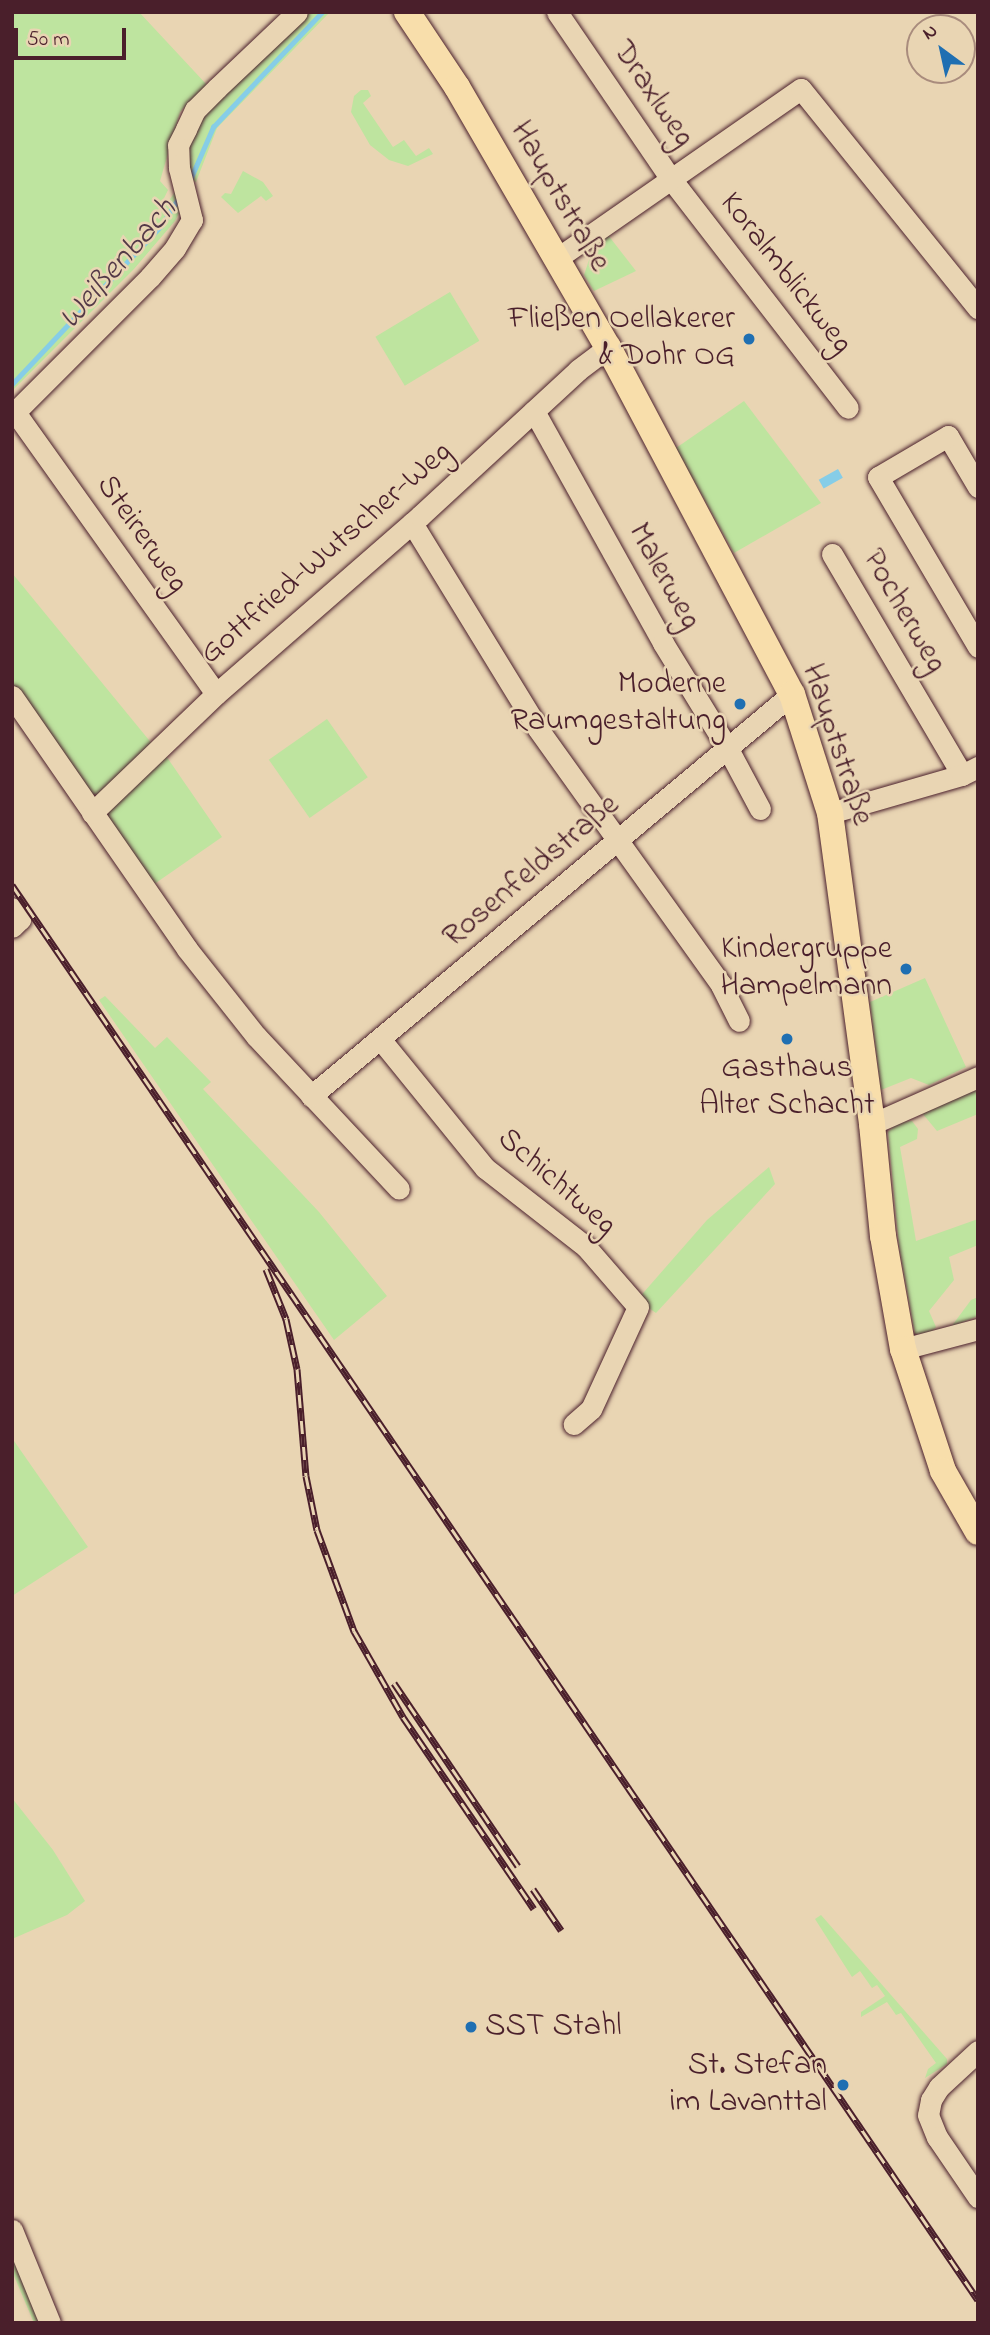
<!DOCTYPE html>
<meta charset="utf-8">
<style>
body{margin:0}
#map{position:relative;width:990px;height:2335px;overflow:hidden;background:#e9d5b3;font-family:"Indie Flower",sans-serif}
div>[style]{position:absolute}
.green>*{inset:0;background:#bee49f;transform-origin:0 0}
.water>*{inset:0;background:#86cde7;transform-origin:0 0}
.stream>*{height:4.5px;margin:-2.25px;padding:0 2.25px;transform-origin:2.25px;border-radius:2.25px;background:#86cde7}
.roads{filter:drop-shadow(0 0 2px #4a1f2b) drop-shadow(0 0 2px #4a1f2b)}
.minor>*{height:21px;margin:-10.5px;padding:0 10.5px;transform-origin:10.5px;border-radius:10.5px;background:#e9d5b3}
.major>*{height:26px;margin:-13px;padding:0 13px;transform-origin:13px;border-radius:13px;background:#f8deab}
.rail>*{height:7px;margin-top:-3.5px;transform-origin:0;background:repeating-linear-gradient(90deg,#e9d5b3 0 13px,#4a1f2b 0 26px);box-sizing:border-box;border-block:2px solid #4a1f2b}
.dots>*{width:19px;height:19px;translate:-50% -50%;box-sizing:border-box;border:4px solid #e9d5b3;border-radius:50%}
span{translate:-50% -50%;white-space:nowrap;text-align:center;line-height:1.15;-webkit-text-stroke:5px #e9d5b3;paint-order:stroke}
.street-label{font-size:32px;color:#4a1f2b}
.poi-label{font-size:32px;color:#4a1f2b}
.right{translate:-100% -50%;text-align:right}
.left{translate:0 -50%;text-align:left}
.water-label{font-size:33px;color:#533947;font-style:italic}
.frame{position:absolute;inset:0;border:14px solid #4a1f2b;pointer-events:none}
.north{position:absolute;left:906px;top:14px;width:70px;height:70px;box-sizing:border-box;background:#e9d5b3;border:2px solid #a98c7d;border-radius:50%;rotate:327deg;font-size:19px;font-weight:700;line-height:28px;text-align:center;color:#4a1f2b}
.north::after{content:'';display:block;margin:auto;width:24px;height:32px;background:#1f6fb2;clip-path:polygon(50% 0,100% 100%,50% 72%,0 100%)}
.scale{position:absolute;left:14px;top:28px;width:112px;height:32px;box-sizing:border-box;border:4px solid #4a1f2b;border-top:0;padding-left:9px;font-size:21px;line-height:24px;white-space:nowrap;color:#4a1f2b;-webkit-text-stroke:5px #e9d5b3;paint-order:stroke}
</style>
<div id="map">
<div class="green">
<div style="clip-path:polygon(12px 12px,139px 12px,207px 85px,180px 112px,160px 181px,168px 190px,149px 229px,177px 189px,182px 207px,175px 221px,134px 269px,12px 391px)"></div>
<div style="clip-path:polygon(308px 12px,330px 12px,217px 128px,196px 182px,190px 180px,185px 161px,189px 136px,199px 118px)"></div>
<div style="clip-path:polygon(361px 90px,368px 90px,371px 96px,363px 103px,393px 147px,404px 140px,416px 156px,429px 148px,433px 154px,408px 166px,389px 160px,370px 145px,351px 112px,354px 96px)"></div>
<div style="clip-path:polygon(243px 171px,263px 182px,273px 196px,266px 201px,261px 196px,238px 213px,221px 197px,225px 193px,231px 194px)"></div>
<div style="clip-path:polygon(608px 235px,636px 271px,594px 291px,584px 275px,594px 245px)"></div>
<div style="left:450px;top:292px;width:57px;height:87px;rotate:59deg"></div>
<div style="clip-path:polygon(744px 401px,821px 503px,734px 553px,676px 448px)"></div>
<div style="clip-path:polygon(12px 573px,153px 745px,99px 795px,86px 793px,12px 683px)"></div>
<div style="left:327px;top:719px;width:71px;height:71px;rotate:55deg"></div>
<div style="clip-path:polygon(164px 753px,222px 837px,150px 887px,107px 823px,108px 808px)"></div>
<div style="clip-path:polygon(925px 978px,966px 1067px,929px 1085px,911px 1078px,881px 1090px,870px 1002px)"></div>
<div style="clip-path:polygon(105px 996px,155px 1048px,167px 1037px,211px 1082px,203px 1089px,319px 1212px,387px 1296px,334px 1340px,99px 1000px)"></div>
<div style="clip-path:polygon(978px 1085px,978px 1114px,937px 1131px,922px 1113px)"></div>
<div style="clip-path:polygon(912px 1121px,918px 1129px,917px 1139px,900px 1147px,916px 1241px,978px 1219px,978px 1245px,949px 1257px,954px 1280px,929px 1311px,936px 1327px,931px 1333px,915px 1334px,899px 1246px,888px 1132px,898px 1122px)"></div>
<div style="clip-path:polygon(769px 1167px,775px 1184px,656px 1313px,637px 1300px,707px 1220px)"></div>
<div style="clip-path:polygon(978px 1297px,978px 1316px,951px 1327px,971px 1300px)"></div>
<div style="clip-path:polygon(12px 1438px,88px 1547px,12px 1596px)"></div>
<div style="clip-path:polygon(12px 1798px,53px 1850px,85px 1901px,67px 1915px,12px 1939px)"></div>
<div style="clip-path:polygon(821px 1915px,947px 2059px,947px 2064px,925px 2078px,928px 2069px,936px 2063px,901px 2013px,896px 2015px,887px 2002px,861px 2017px,861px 2012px,885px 1996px,877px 1985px,872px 1988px,860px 1971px,852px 1977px,815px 1919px)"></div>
<div style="clip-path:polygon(12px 2249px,43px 2323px,34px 2323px,12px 2271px)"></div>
</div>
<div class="water">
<div style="left:838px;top:469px;width:10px;height:22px;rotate:61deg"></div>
</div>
<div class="stream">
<div style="left:190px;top:180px;width:58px;rotate:-66.5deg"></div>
<div style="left:213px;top:127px;width:158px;rotate:-46.5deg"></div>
<div style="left:12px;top:384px;width:217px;rotate:-46.7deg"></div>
<div style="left:161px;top:226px;width:32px;rotate:-58deg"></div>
</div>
<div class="roads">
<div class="minor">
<div style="left:557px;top:12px;width:202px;rotate:55.7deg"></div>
<div style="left:671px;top:179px;width:289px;rotate:52.3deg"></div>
<div style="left:556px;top:259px;width:298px;rotate:-34.8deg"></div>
<div style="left:801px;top:89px;width:282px;rotate:51.1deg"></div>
<div style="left:534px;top:411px;width:265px;rotate:60.9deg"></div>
<div style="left:663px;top:643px;width:124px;rotate:58.5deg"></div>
<div style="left:728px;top:749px;width:68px;rotate:61.9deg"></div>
<div style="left:15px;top:412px;width:346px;rotate:54.5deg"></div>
<div style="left:12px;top:415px;width:195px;rotate:-45deg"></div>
<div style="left:150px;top:277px;width:38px;rotate:-49deg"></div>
<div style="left:175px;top:248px;width:33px;rotate:-59deg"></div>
<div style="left:192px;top:220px;width:54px;rotate:-104deg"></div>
<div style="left:179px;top:168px;width:23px;rotate:-92deg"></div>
<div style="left:178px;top:145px;width:18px;rotate:-63deg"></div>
<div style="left:186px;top:129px;width:21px;rotate:-65deg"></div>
<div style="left:195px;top:110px;width:31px;rotate:-45deg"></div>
<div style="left:217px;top:88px;width:110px;rotate:-43.5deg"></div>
<div style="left:978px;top:487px;width:59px;rotate:-120.5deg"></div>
<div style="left:948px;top:436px;width:81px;rotate:149.6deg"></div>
<div style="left:878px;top:477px;width:197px;rotate:59.5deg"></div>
<div style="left:412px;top:523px;width:241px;rotate:58.5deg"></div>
<div style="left:538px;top:729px;width:315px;rotate:54.4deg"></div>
<div style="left:721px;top:985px;width:40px;rotate:63.4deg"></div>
<div style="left:832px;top:554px;width:256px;rotate:59.5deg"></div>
<div style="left:12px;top:696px;width:308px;rotate:55.3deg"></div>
<div style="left:187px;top:949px;width:111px;rotate:51.6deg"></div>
<div style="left:256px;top:1036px;width:209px;rotate:46.9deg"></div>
<div style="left:92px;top:813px;width:172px;rotate:-43.8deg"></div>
<div style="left:216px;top:694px;width:271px;rotate:-41.1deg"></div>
<div style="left:420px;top:516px;width:215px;rotate:-42.7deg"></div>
<div style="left:578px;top:370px;width:38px;rotate:-37deg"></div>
<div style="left:830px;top:813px;width:137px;rotate:-16.1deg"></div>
<div style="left:962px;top:775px;width:18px;rotate:-27deg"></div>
<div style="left:12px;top:908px;width:14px;rotate:54deg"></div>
<div style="left:20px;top:919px;width:11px;rotate:135deg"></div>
<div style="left:381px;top:1040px;width:165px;rotate:50.9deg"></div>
<div style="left:485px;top:1168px;width:128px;rotate:38deg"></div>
<div style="left:586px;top:1247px;width:79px;rotate:49.1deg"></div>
<div style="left:638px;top:1307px;width:112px;rotate:114.7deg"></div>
<div style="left:591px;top:1409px;width:23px;rotate:139deg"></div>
<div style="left:311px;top:1096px;width:627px;rotate:-39.89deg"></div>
<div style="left:872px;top:1124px;width:116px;rotate:-23.9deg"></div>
<div style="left:903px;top:1349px;width:78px;rotate:-14.9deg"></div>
<div style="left:978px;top:2051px;width:53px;rotate:137.3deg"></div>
<div style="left:939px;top:2087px;width:15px;rotate:122deg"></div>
<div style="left:931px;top:2100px;width:15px;rotate:101deg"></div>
<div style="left:928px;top:2115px;width:24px;rotate:68deg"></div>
<div style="left:937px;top:2137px;width:73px;rotate:55.7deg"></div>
<div style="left:12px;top:2230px;width:100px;rotate:67.8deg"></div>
</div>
<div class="major">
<div style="left:407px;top:12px;width:90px;rotate:56.3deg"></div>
<div style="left:457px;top:87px;width:301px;rotate:59.9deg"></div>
<div style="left:608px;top:347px;width:393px;rotate:62.1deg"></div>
<div style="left:792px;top:694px;width:125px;rotate:72.3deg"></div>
<div style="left:830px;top:813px;width:314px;rotate:82.3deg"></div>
<div style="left:872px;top:1124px;width:113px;rotate:84.4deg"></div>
<div style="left:883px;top:1236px;width:115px;rotate:80deg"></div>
<div style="left:903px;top:1349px;width:128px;rotate:71.8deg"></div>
<div style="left:943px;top:1471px;width:70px;rotate:60.2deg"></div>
</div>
</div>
<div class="rail">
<div style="left:12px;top:885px;width:1713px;rotate:55.68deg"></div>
<div style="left:266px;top:1269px;width:54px;rotate:68.2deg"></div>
<div style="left:286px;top:1319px;width:51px;rotate:77.6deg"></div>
<div style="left:297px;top:1369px;width:107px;rotate:85.2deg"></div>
<div style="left:306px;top:1476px;width:55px;rotate:78.5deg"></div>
<div style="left:317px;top:1530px;width:108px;rotate:69.9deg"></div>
<div style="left:354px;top:1631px;width:99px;rotate:60.3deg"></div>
<div style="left:403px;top:1717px;width:232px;rotate:55.7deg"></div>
<div style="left:394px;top:1683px;width:221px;rotate:55.9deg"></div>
<div style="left:533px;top:1889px;width:50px;rotate:55.7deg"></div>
</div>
<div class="dots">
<div style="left:749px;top:339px;background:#1f6fb2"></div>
<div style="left:740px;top:704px;background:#1f6fb2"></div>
<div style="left:906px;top:969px;background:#1f6fb2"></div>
<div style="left:787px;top:1039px;background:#1f6fb2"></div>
<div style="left:471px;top:2027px;background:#1f6fb2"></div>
<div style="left:843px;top:2085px;background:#1f6fb2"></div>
</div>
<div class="street-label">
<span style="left:652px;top:95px;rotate:56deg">Draxlweg</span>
<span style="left:559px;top:197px;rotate:60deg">Hauptstraße</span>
<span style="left:785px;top:274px;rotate:52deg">Koralmblickweg</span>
<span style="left:141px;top:535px;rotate:55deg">Steirerweg</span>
<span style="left:327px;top:554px;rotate:-41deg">Gottfried-Wutscher-Weg</span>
<span style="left:663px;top:577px;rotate:61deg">Malerweg</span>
<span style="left:903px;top:612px;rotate:60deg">Pocherweg</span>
<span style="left:836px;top:745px;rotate:72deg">Hauptstraße</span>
<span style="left:532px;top:872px;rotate:-40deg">Rosenfeldstraße</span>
<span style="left:556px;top:1183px;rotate:41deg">Schichtweg</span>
</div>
<div class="poi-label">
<span class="right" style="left:735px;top:339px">Fließen Oellakerer<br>&amp; Dohr OG</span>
<span class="right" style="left:726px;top:704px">Moderne<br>Raumgestaltung</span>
<span class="right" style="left:892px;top:969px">Kindergruppe<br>Hampelmann</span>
<span style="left:787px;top:1088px">Gasthaus<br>Alter Schacht</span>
<span class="left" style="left:485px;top:2027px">SST Stahl</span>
<span class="right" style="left:827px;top:2085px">St. Stefan<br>im Lavanttal</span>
</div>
<div class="water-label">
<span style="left:119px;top:265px;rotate:-49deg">Weißenbach</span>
</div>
<div class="frame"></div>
<div class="north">N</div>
<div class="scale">50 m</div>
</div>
